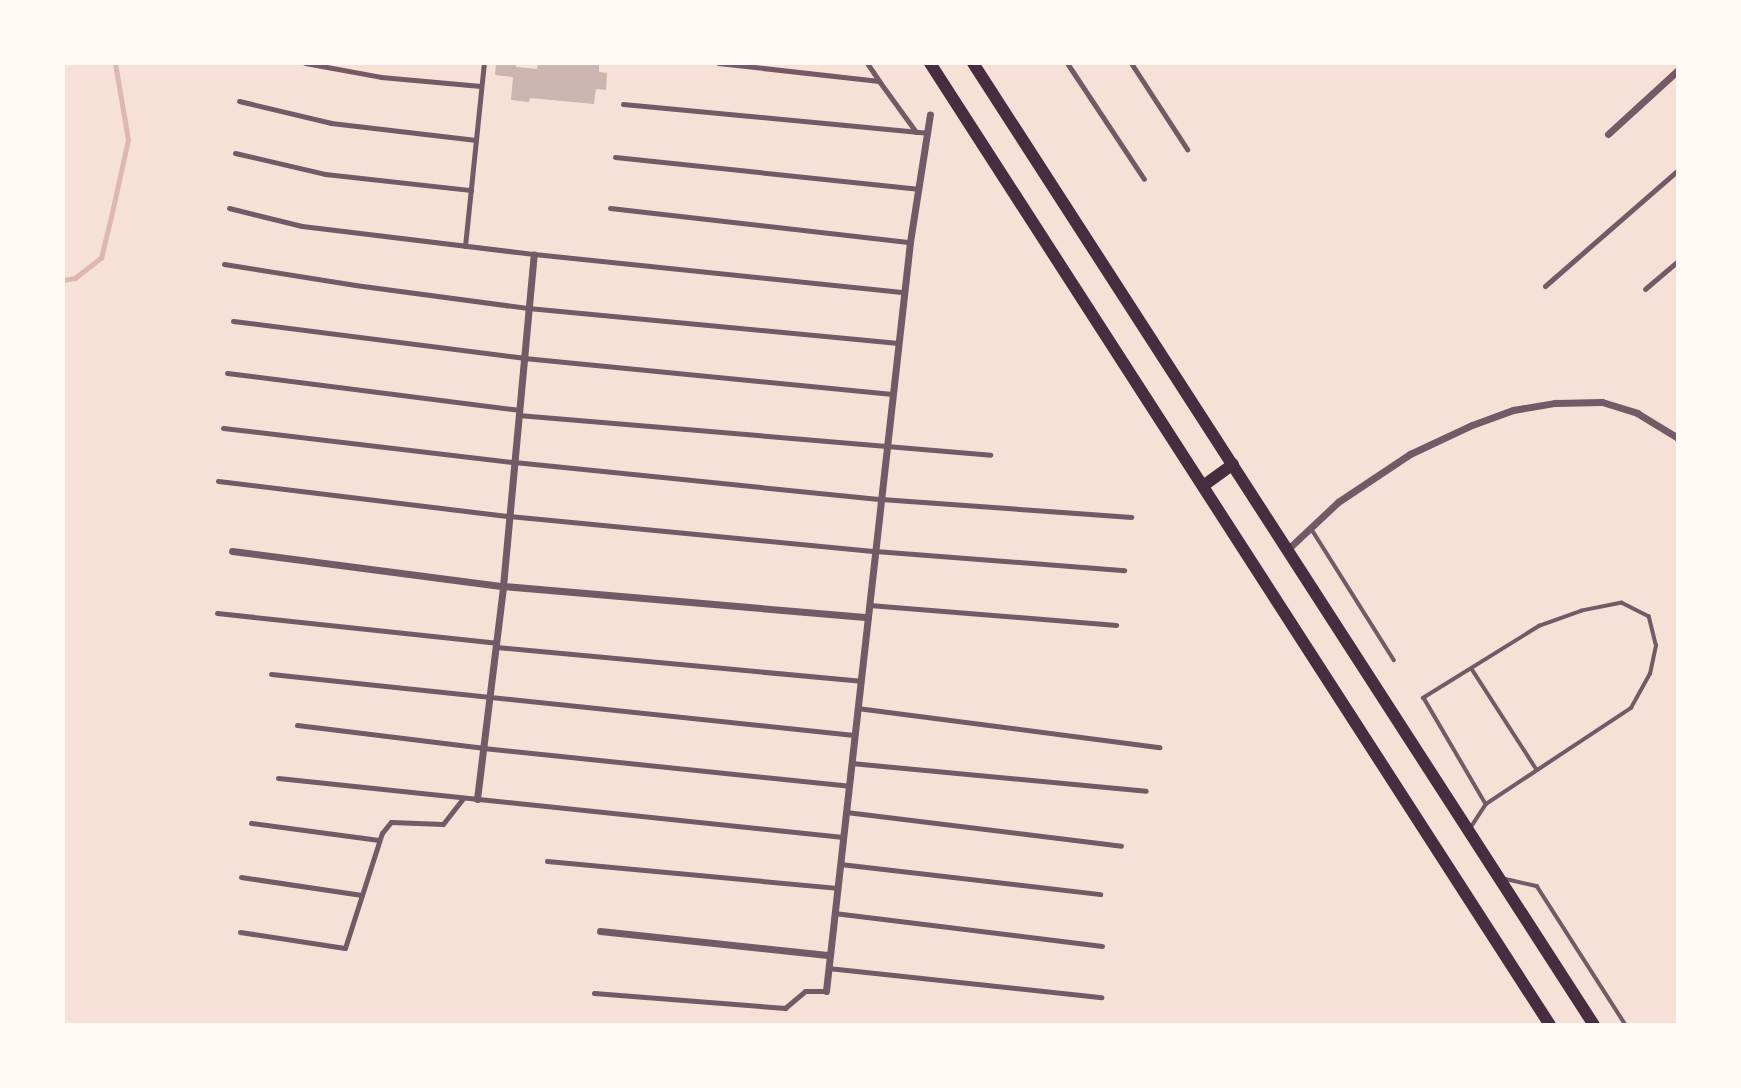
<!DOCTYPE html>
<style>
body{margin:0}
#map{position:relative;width:1741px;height:1088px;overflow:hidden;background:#f7e1d7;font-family:"Roboto Condensed",sans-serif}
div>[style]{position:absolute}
.stream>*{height:4.5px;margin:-2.25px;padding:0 2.25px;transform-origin:2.25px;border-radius:2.25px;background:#dcb8b0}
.building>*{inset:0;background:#ccb4b1}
.service>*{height:3.5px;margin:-1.75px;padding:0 1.75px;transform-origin:1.75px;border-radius:1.75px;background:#755966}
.pedestrian>*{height:5px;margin:-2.5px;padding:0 2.5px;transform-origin:2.5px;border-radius:2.5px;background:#755966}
.minor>*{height:7px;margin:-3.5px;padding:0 3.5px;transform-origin:3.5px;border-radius:3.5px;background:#755966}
.trunk>*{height:12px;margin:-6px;padding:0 6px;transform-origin:6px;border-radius:6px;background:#4a2c40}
span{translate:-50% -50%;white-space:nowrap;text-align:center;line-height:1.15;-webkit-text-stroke:7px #fffaf5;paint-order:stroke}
.frame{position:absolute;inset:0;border:65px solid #fffaf5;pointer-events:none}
</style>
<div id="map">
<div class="stream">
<div style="left:63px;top:280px;width:12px;rotate:-9deg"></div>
<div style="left:75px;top:278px;width:33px;rotate:-38deg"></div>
<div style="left:101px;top:258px;width:42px;rotate:-76.3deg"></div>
<div style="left:111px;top:217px;width:79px;rotate:-77.6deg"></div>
<div style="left:128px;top:140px;width:78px;rotate:-99.6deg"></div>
</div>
<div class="building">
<div style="clip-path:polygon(496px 63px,516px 63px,516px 67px,537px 69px,538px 63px,599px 63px,599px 72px,607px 73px,606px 90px,596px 89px,594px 104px,530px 98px,529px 102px,511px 100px,513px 77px,495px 75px)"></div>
</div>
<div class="service">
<div style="left:1311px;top:528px;width:156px;rotate:57.8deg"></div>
<div style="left:1472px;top:669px;width:120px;rotate:57.2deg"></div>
<div style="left:1471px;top:827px;width:27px;rotate:-57deg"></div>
<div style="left:1486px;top:804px;width:174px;rotate:-33.5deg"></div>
<div style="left:1631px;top:708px;width:39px;rotate:-61deg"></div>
<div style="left:1650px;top:674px;width:29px;rotate:-78deg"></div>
<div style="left:1656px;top:646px;width:30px;rotate:-104deg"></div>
<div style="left:1649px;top:617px;width:30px;rotate:-153deg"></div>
<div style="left:1622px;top:603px;width:41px;rotate:168.7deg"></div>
<div style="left:1582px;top:611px;width:45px;rotate:160.3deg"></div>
<div style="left:1540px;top:626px;width:137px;rotate:148.2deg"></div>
<div style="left:1424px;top:698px;width:123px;rotate:59.7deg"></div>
<div style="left:1506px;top:879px;width:32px;rotate:13deg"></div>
<div style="left:1537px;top:886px;width:165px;rotate:57.4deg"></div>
</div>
<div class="pedestrian">
<div style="left:305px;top:63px;width:77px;rotate:10.4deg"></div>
<div style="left:381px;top:77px;width:100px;rotate:5.1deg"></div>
<div style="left:718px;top:63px;width:162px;rotate:6.4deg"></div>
<div style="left:879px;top:81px;width:63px;rotate:54deg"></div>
<div style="left:867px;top:63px;width:22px;rotate:56deg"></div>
<div style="left:1067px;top:63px;width:139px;rotate:56.4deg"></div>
<div style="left:1131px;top:63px;width:103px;rotate:56.9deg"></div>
<div style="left:239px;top:101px;width:95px;rotate:13.4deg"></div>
<div style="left:331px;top:123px;width:146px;rotate:6.7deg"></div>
<div style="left:623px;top:104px;width:305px;rotate:5.4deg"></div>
<div style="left:235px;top:153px;width:92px;rotate:13.1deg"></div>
<div style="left:325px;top:174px;width:147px;rotate:6.3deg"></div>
<div style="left:615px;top:157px;width:304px;rotate:6deg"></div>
<div style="left:229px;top:208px;width:75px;rotate:13.9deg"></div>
<div style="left:302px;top:226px;width:234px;rotate:6.9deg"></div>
<div style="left:534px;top:254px;width:372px;rotate:5.9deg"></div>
<div style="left:610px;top:208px;width:302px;rotate:6.5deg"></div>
<div style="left:465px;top:246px;width:184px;rotate:-84.1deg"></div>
<div style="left:224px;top:264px;width:133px;rotate:9.1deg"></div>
<div style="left:355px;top:285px;width:175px;rotate:7.6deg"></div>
<div style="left:528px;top:308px;width:372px;rotate:5.4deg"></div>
<div style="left:1545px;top:286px;width:176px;rotate:-41.1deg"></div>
<div style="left:1645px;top:289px;width:43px;rotate:-40.3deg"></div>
<div style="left:233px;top:321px;width:293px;rotate:7.2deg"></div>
<div style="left:524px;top:358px;width:370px;rotate:5.6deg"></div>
<div style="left:227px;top:373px;width:294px;rotate:7.2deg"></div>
<div style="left:518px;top:415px;width:474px;rotate:4.8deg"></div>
<div style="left:223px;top:428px;width:293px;rotate:6.7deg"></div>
<div style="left:514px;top:462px;width:369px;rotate:5.8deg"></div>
<div style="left:881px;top:499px;width:251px;rotate:4.1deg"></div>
<div style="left:218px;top:481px;width:293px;rotate:6.9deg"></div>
<div style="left:509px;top:516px;width:368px;rotate:5.5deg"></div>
<div style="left:875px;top:551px;width:250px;rotate:4.4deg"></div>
<div style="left:869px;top:605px;width:248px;rotate:4.6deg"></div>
<div style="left:217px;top:613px;width:281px;rotate:6.1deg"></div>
<div style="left:496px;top:647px;width:366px;rotate:5.3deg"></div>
<div style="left:271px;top:674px;width:586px;rotate:5.97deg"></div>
<div style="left:857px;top:708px;width:305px;rotate:7.4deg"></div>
<div style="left:297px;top:725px;width:187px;rotate:7deg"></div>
<div style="left:483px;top:748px;width:368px;rotate:5.9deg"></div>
<div style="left:851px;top:763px;width:296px;rotate:5.4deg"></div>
<div style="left:278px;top:778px;width:568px;rotate:5.96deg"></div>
<div style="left:846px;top:812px;width:277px;rotate:7deg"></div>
<div style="left:251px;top:823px;width:129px;rotate:7.6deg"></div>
<div style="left:547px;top:861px;width:291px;rotate:5.3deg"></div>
<div style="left:840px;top:864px;width:262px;rotate:6.6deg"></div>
<div style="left:241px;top:877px;width:122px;rotate:8.5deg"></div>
<div style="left:834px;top:913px;width:270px;rotate:7deg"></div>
<div style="left:240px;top:932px;width:106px;rotate:8.7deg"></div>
<div style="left:345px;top:948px;width:121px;rotate:-72.2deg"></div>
<div style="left:382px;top:833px;width:14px;rotate:-51deg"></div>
<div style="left:391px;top:822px;width:52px;rotate:2.2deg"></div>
<div style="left:443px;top:824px;width:33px;rotate:-52deg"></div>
<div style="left:828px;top:968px;width:275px;rotate:6.1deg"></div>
<div style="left:594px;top:993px;width:192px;rotate:4.5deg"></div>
<div style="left:785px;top:1008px;width:26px;rotate:-40deg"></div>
<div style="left:805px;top:991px;width:21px"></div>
</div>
<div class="minor">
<div style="left:1608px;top:134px;width:95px;rotate:-42.4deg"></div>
<div style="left:1288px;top:549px;width:69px;rotate:-43.2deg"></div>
<div style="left:1338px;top:502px;width:87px;rotate:-33.7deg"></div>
<div style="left:1410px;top:454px;width:68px;rotate:-25.1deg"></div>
<div style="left:1472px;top:425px;width:44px;rotate:-20.1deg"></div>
<div style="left:1513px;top:410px;width:43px;rotate:-9.5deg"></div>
<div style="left:1555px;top:403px;width:47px;rotate:-1.2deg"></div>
<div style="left:1602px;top:402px;width:37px;rotate:17deg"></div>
<div style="left:1637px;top:413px;width:48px;rotate:31.4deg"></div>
<div style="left:232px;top:551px;width:273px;rotate:7.4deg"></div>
<div style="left:503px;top:586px;width:366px;rotate:4.9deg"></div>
<div style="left:477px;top:799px;width:215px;rotate:-83deg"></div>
<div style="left:503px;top:586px;width:333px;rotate:-84.7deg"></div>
<div style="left:600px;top:931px;width:231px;rotate:6deg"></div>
<div style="left:826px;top:991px;width:754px;rotate:-83.6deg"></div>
<div style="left:910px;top:242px;width:129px;rotate:-81.1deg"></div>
</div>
<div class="trunk">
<div style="left:930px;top:63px;width:1144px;rotate:57.2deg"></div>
<div style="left:973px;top:63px;width:1145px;rotate:57.16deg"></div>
<div style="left:1203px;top:486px;width:37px;rotate:-36deg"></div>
</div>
<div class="frame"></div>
</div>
